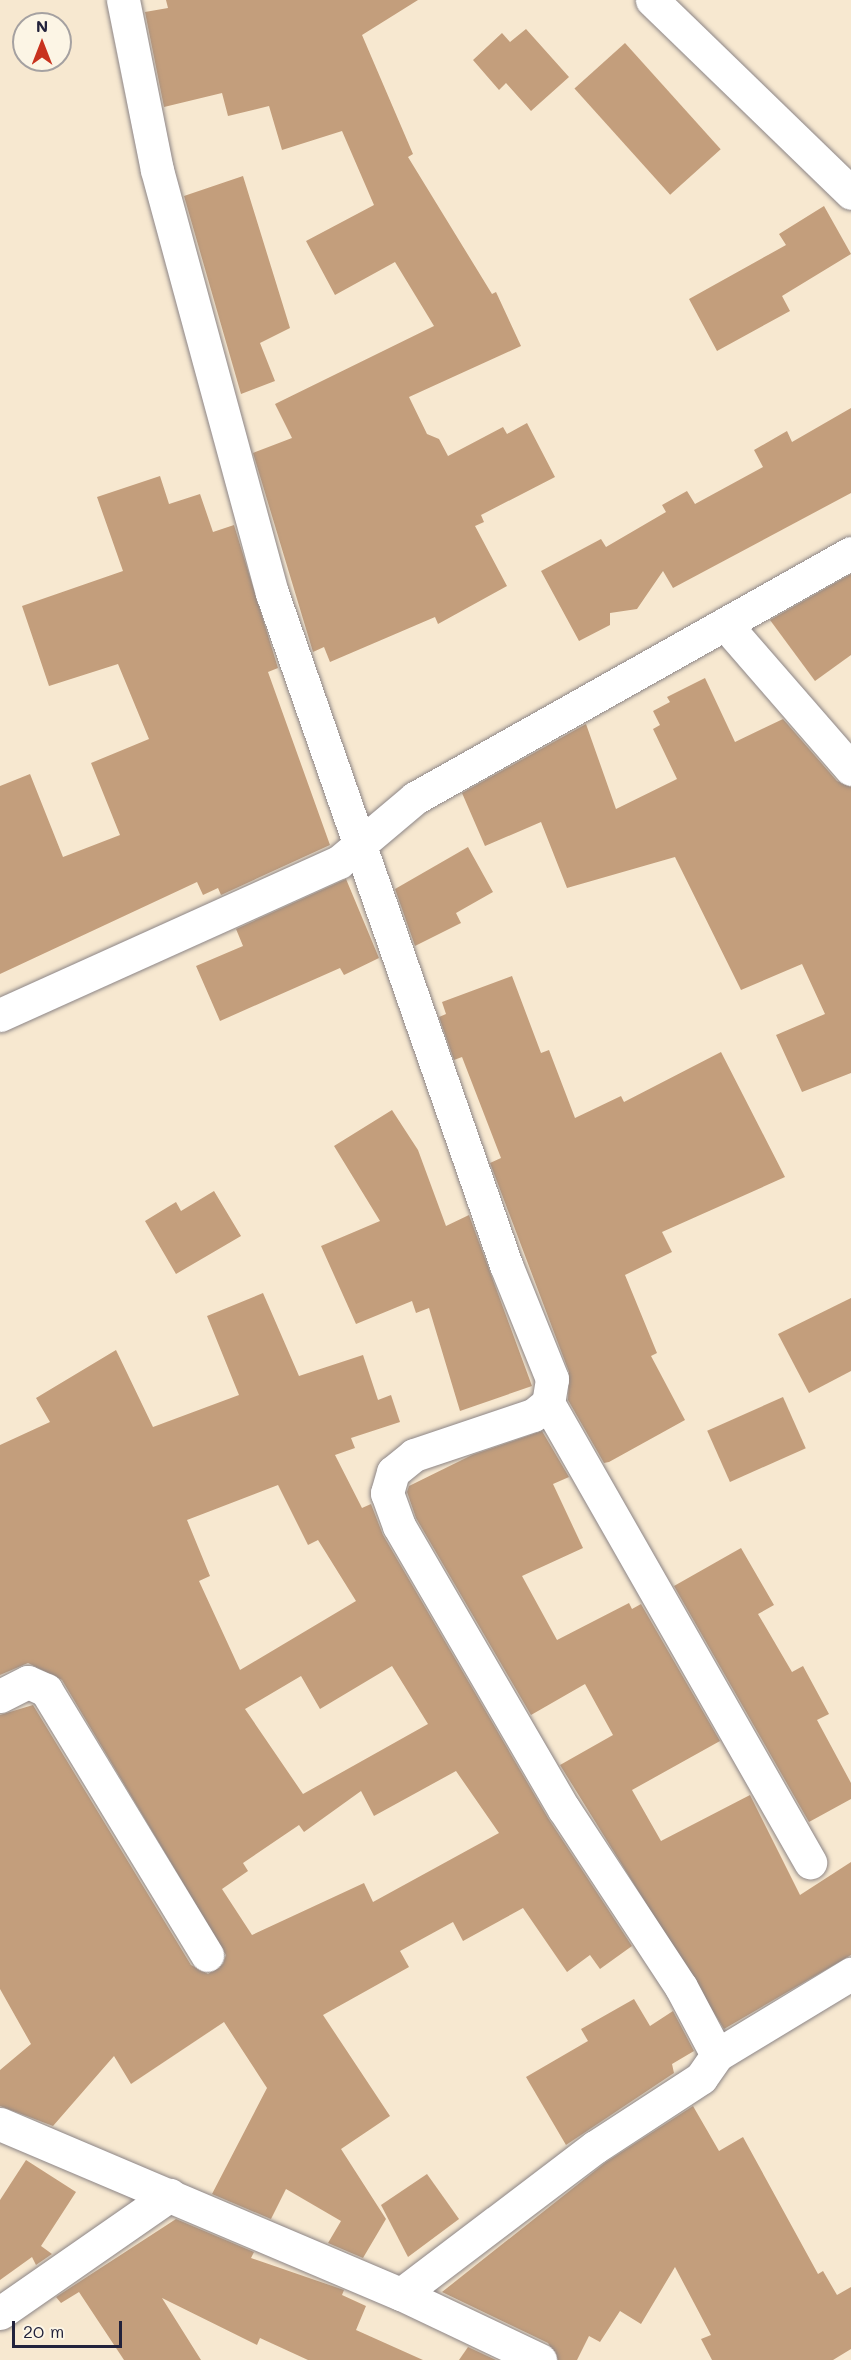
<!DOCTYPE html>
<style>
body{margin:0}
#map{position:relative;width:851px;height:2360px;overflow:hidden;background:#f7e8d0;font-family:Mali,sans-serif}
div>[style]{position:absolute}
.building>*{inset:0;background:#c39e7c;transform-origin:0 0}
.roads{filter:drop-shadow(0 0 2px #8c8586) drop-shadow(0 0 2px #8c8586)}
.minor>*{height:33px;margin:-16.5px;padding:0 16.5px;transform-origin:16.5px;border-radius:16.5px;background:#fff}
span{translate:-50% -50%;white-space:nowrap;text-align:center;line-height:1.15;-webkit-text-stroke:4.5px #fcf5e5;paint-order:stroke}
.north{position:absolute;left:12px;top:12px;width:60px;height:60px;box-sizing:border-box;background:#fcf5e5;border:2px solid #a5a1a1;border-radius:50%;rotate:0deg;font-size:16px;font-weight:700;line-height:24px;text-align:center;color:#22223b}
.north::after{content:'';display:block;margin:auto;width:21px;height:27px;background:#c8321e;clip-path:polygon(50% 0,100% 100%,50% 72%,0 100%)}
.scale{position:absolute;left:12px;top:2321px;width:110px;height:27px;box-sizing:border-box;border:3px solid #22223b;border-top:0;padding-left:8px;font-size:18px;line-height:21px;white-space:nowrap;color:#22223b;-webkit-text-stroke:4px #fcf5e5;paint-order:stroke}
</style>
<div id="map">
<div class="building">
<div style="clip-path:polygon(166px 0,418px 0,362px 35px,413px 154px,408px 157px,492px 294px,496px 292px,521px 346px,409px 397px,427px 434px,439px 439px,448px 456px,503px 427px,507px 434px,527px 423px,555px 477px,481px 515px,484px 522px,475px 526px,507px 586px,438px 624px,435px 617px,330px 662px,324px 647px,313px 652px,253px 453px,292px 438px,275px 404px,434px 326px,395px 262px,335px 295px,306px 241px,374px 205px,342px 131px,282px 150px,269px 106px,228px 116px,222px 93px,164px 107px,145px 12px,168px 8px)"></div>
<div style="clip-path:polygon(526px 29px,569px 77px,531px 111px,506px 83px,499px 90px,473px 60px,502px 33px,510px 42px)"></div>
<div style="left:625px;top:43px;width:143px;height:68px;rotate:48deg"></div>
<div style="clip-path:polygon(243px 176px,290px 328px,260px 343px,275px 381px,241px 394px,184px 196px)"></div>
<div style="clip-path:polygon(824px 206px,851px 254px,782px 296px,790px 311px,717px 351px,689px 299px,786px 245px,779px 234px)"></div>
<div style="clip-path:polygon(851px 408px,851px 493px,673px 588px,663px 571px,637px 609px,610px 613px,610px 625px,579px 641px,541px 571px,601px 539px,606px 547px,666px 512px,662px 505px,687px 491px,695px 504px,763px 467px,754px 450px,787px 431px,792px 442px)"></div>
<div style="clip-path:polygon(160px 476px,169px 504px,200px 494px,213px 532px,234px 525px,278px 668px,268px 672px,330px 845px,221px 895px,218px 888px,203px 895px,197px 882px,0 974px,0 786px,30px 774px,63px 857px,120px 835px,91px 763px,149px 739px,118px 664px,49px 686px,22px 606px,123px 571px,97px 497px)"></div>
<div style="clip-path:polygon(851px 574px,851px 655px,815px 681px,770px 620px)"></div>
<div style="clip-path:polygon(705px 678px,735px 742px,783px 719px,837px 781px,851px 787px,851px 1073px,802px 1092px,776px 1035px,825px 1014px,802px 964px,741px 990px,675px 857px,567px 888px,541px 822px,485px 846px,462px 793px,586px 724px,616px 809px,677px 779px,653px 729px,660px 725px,653px 711px,670px 702px,667px 697px)"></div>
<div style="clip-path:polygon(468px 847px,493px 892px,456px 913px,461px 923px,415px 946px,395px 889px)"></div>
<div style="clip-path:polygon(346px 879px,379px 958px,344px 975px,340px 968px,220px 1021px,196px 966px,243px 946px,236px 929px)"></div>
<div style="clip-path:polygon(512px 976px,541px 1053px,549px 1050px,575px 1118px,621px 1096px,624px 1102px,721px 1052px,785px 1177px,662px 1232px,672px 1252px,625px 1275px,657px 1353px,651px 1356px,685px 1420px,609px 1462px,604px 1463px,568px 1400px,569px 1372px,490px 1163px,501px 1158px,462px 1057px,454px 1060px,439px 1017px,446px 1014px,442px 1002px)"></div>
<div style="clip-path:polygon(392px 1110px,418px 1150px,446px 1226px,469px 1215px,532px 1386px,460px 1411px,429px 1308px,416px 1313px,412px 1301px,356px 1324px,321px 1246px,380px 1221px,334px 1146px)"></div>
<div style="clip-path:polygon(214px 1191px,241px 1236px,176px 1274px,145px 1221px,176px 1202px,181px 1211px)"></div>
<div style="clip-path:polygon(evenodd,263px 1293px,299px 1376px,363px 1355px,378px 1400px,391px 1395px,400px 1422px,351px 1438px,355px 1448px,335px 1455px,362px 1508px,371px 1504px,383px 1535px,548px 1818px,632px 1946px,600px 1969px,590px 1955px,567px 1972px,523px 1908px,463px 1941px,453px 1922px,400px 1951px,409px 1967px,323px 2015px,390px 2116px,341px 2149px,386px 2219px,363px 2258px,328px 2243px,341px 2221px,286px 2189px,271px 2219px,212px 2194px,267px 2088px,224px 2022px,131px 2084px,114px 2056px,53px 2126px,0 2106px,0 2070px,31px 2044px,0 1989px,0 1715px,33px 1705px,191px 1965px,208px 1974px,223px 1964px,226px 1955px,62px 1680px,28px 1663px,0 1675px,0 1445px,50px 1422px,36px 1398px,116px 1350px,153px 1427px,239px 1395px,207px 1316px,263px 1293px,278px 1485px,308px 1545px,318px 1540px,356px 1601px,240px 1670px,199px 1581px,210px 1576px,187px 1520px,278px 1485px,263px 1293px,392px 1666px,428px 1724px,303px 1794px,245px 1709px,301px 1676px,320px 1709px,392px 1666px,263px 1293px,456px 1771px,499px 1833px,373px 1902px,364px 1883px,252px 1935px,222px 1889px,248px 1871px,243px 1863px,299px 1825px,304px 1832px,361px 1791px,374px 1816px,456px 1771px)"></div>
<div style="clip-path:polygon(851px 1298px,851px 1371px,809px 1393px,778px 1334px)"></div>
<div style="left:783px;top:1397px;width:56px;height:83px;rotate:66deg"></div>
<div style="clip-path:polygon(542px 1431px,569px 1477px,553px 1484px,583px 1548px,522px 1576px,557px 1640px,629px 1603px,632px 1609px,641px 1604px,720px 1741px,632px 1790px,661px 1841px,750px 1795px,800px 1895px,851px 1862px,851px 1955px,724px 2029px,560px 1765px,613px 1735px,585px 1684px,531px 1715px,416px 1518px,407px 1492px,409px 1486px,472px 1455px)"></div>
<div style="clip-path:polygon(741px 1548px,774px 1605px,758px 1614px,792px 1672px,803px 1666px,829px 1714px,817px 1720px,851px 1783px,851px 1799px,809px 1822px,674px 1586px)"></div>
<div style="clip-path:polygon(634px 1999px,650px 2026px,673px 2011px,694px 2051px,672px 2064px,674px 2073px,566px 2145px,526px 2077px,588px 2041px,581px 2029px)"></div>
<div style="clip-path:polygon(693px 2106px,719px 2151px,743px 2137px,818px 2274px,823px 2271px,837px 2295px,851px 2287px,851px 2349px,833px 2360px,712px 2360px,701px 2339px,711px 2335px,675px 2267px,641px 2324px,620px 2311px,600px 2342px,589px 2336px,577px 2360px,558px 2360px,548px 2343px,442px 2292px,606px 2162px)"></div>
<div style="clip-path:polygon(26px 2160px,76px 2192px,41px 2246px,52px 2254px,36px 2265px,32px 2257px,0 2280px,0 2200px)"></div>
<div style="clip-path:polygon(427px 2174px,459px 2219px,408px 2257px,381px 2205px)"></div>
<div style="clip-path:polygon(176px 2219px,254px 2252px,251px 2258px,344px 2290px,342px 2295px,366px 2306px,356px 2330px,423px 2360px,308px 2360px,260px 2338px,257px 2345px,162px 2298px,201px 2360px,124px 2360px,79px 2292px,61px 2303px,56px 2297px)"></div>
<div style="clip-path:polygon(468px 2347px,496px 2360px,459px 2360px)"></div>
</div>
<div class="roads">
<div class="minor">
<div style="left:123px;top:0;width:173px;rotate:78.7deg"></div>
<div style="left:157px;top:170px;width:438px;rotate:74.8deg"></div>
<div style="left:272px;top:593px;width:712px;rotate:70.8deg"></div>
<div style="left:506px;top:1265px;width:123px;rotate:68deg"></div>
<div style="left:552px;top:1379px;width:24px;rotate:99deg"></div>
<div style="left:548px;top:1403px;width:19px;rotate:141deg"></div>
<div style="left:533px;top:1415px;width:126px;rotate:161.4deg"></div>
<div style="left:414px;top:1455px;width:27px;rotate:141deg"></div>
<div style="left:393px;top:1472px;width:22px;rotate:106deg"></div>
<div style="left:387px;top:1493px;width:35px;rotate:70deg"></div>
<div style="left:399px;top:1526px;width:328px;rotate:59.8deg"></div>
<div style="left:564px;top:1809px;width:213px;rotate:56.7deg"></div>
<div style="left:681px;top:1987px;width:77px;rotate:62.1deg"></div>
<div style="left:717px;top:2055px;width:28px;rotate:125deg"></div>
<div style="left:701px;top:2078px;width:126px;rotate:146.9deg"></div>
<div style="left:595px;top:2147px;width:243px;rotate:142.8deg"></div>
<div style="left:652px;top:0;width:277px;rotate:44.1deg"></div>
<div style="left:725px;top:624px;width:192px;rotate:49deg"></div>
<div style="left:0;top:1015px;width:372px;rotate:-24.3deg"></div>
<div style="left:339px;top:862px;width:99px;rotate:-40.1deg"></div>
<div style="left:415px;top:798px;width:500px;rotate:-29.33deg"></div>
<div style="left:548px;top:1403px;width:529px;rotate:60.28deg"></div>
<div style="left:0;top:1696px;width:31px;rotate:-27deg"></div>
<div style="left:28px;top:1682px;width:20px;rotate:24deg"></div>
<div style="left:46px;top:1690px;width:310px;rotate:58.7deg"></div>
<div style="left:717px;top:2055px;width:157px;rotate:-31.2deg"></div>
<div style="left:0;top:2124px;width:436px;rotate:23deg"></div>
<div style="left:401px;top:2294px;width:154px;rotate:25.4deg"></div>
<div style="left:0;top:2313px;width:207px;rotate:-34.8deg"></div>
</div>
</div>
<div class="north">N</div>
<div class="scale">20 m</div>
</div>
